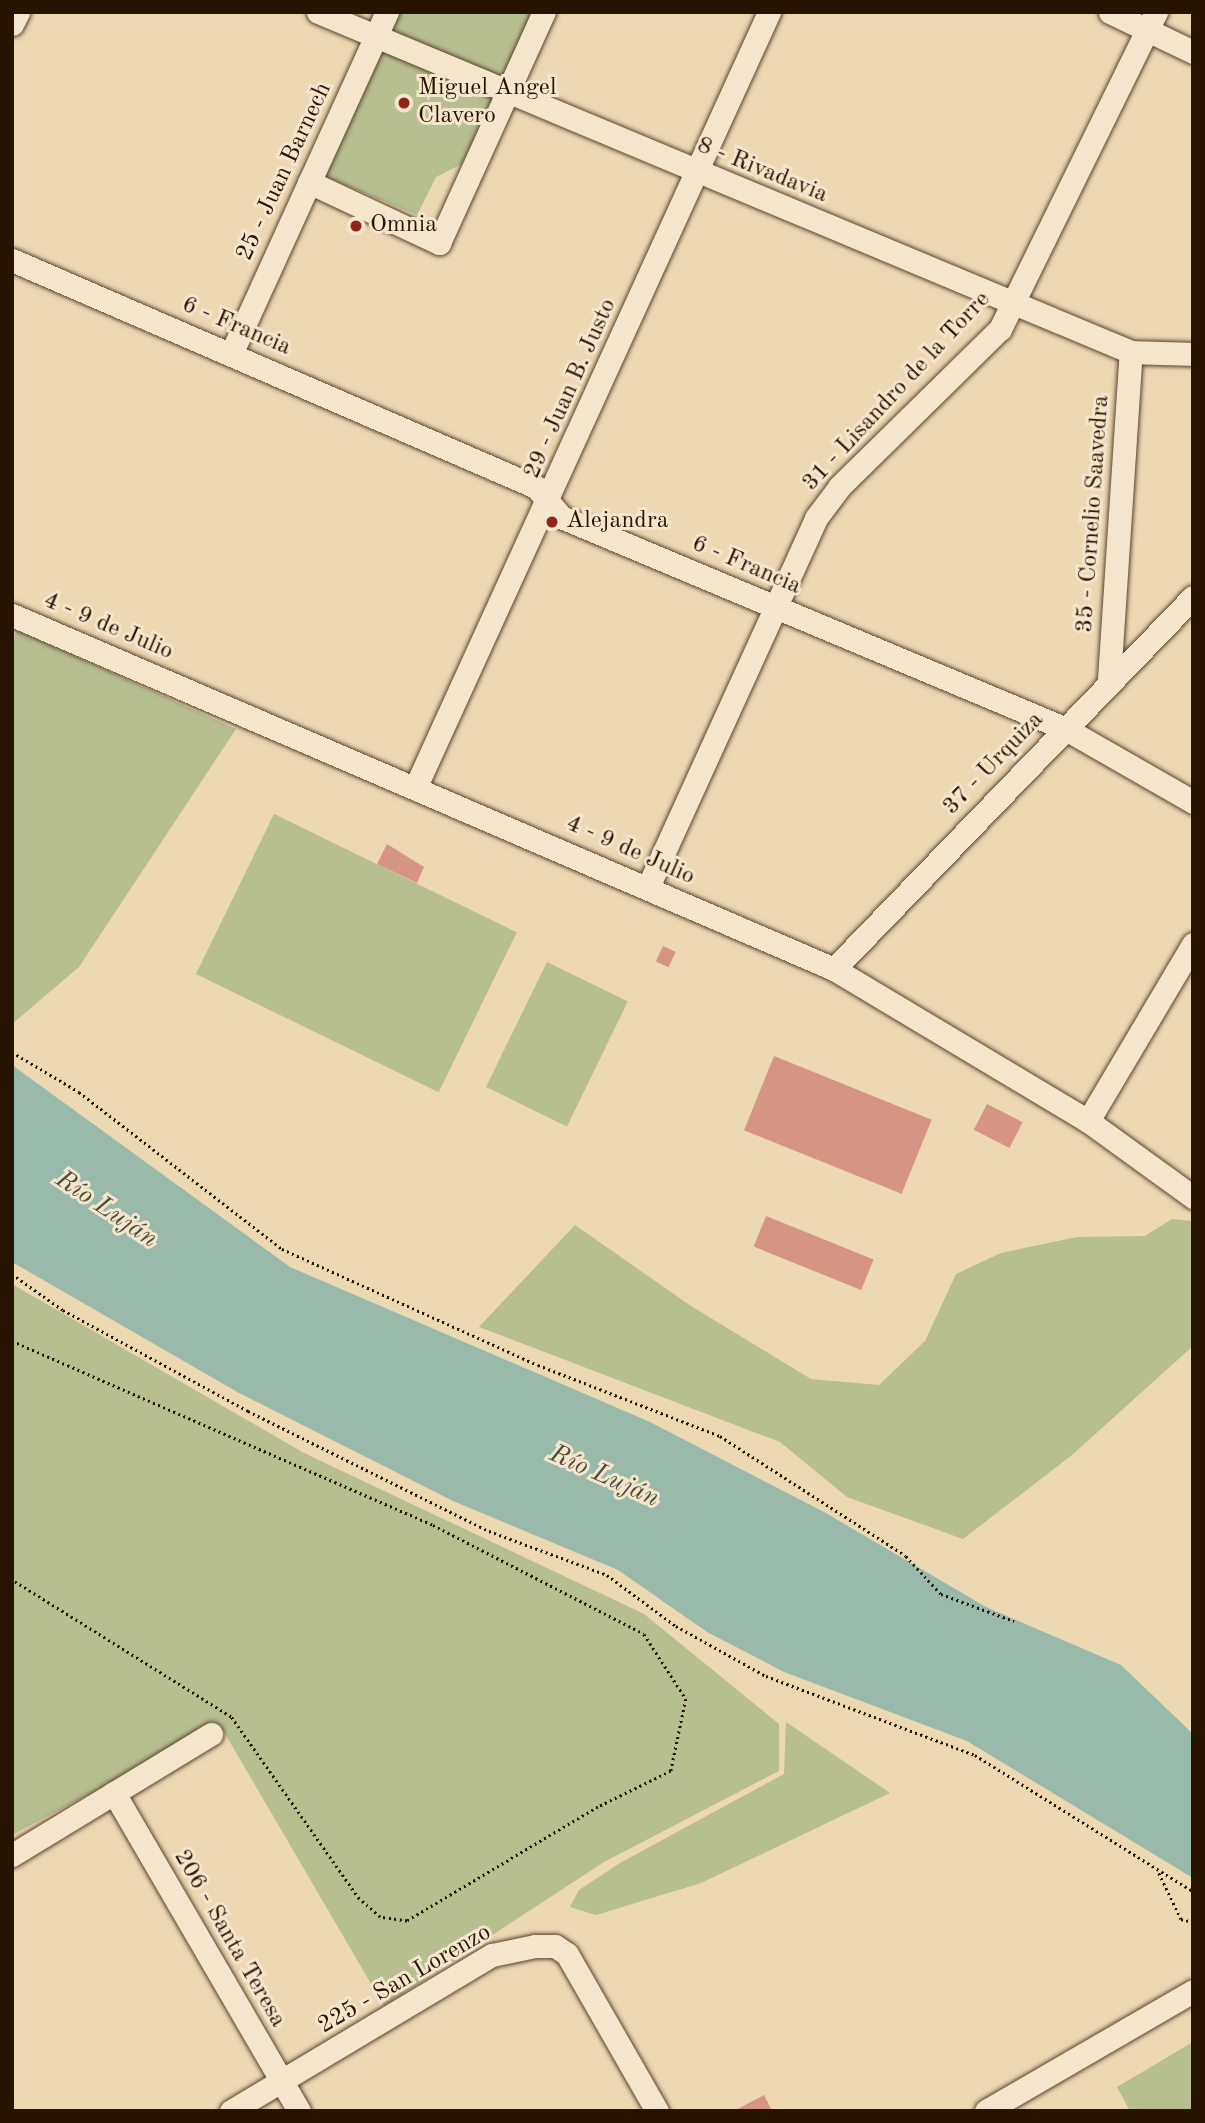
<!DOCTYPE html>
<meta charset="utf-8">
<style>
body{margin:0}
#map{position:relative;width:1205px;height:2123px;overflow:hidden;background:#ecd8b1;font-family:"Old Standard TT",serif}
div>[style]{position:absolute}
.green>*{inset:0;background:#b6bf8d;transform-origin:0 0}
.water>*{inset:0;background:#99baab}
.building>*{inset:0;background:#d69582;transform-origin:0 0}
.path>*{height:2.5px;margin-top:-1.25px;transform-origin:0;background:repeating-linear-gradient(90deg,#261300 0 2px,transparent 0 5.5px)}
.roads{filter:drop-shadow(0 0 2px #58442c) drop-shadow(0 0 2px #58442c)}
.minor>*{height:23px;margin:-11.5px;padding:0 11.5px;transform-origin:11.5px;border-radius:11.5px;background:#f3e6cc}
.dots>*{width:19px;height:19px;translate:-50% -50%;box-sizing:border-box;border:4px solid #f3e6cc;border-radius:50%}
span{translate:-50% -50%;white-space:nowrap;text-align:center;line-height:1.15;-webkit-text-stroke:6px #f3e6cc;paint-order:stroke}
.poi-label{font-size:24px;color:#261300}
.left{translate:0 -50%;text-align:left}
.street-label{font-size:24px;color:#261300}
.water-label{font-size:26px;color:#4e4d3c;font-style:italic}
.frame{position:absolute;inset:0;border:14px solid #261300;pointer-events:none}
</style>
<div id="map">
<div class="green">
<div style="clip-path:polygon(399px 12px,533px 12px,462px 164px,436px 177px,417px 215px,324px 176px)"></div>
<div style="clip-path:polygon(17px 630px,236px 729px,79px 967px,12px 1024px,12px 642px)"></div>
<div style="left:274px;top:814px;width:270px;height:178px;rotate:26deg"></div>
<div style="left:547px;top:962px;width:90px;height:139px;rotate:26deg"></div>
<div style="clip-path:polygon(1172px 1219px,1193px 1221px,1193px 1346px,1072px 1455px,963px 1539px,847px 1497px,780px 1442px,479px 1327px,575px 1225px,691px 1306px,811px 1379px,879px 1385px,925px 1341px,956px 1274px,1001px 1253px,1077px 1237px,1145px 1236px)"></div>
<div style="clip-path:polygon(12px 1284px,304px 1453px,644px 1614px,779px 1724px,779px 1771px,604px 1862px,384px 2006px,220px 1725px,12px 1835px)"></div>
<div style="clip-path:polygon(786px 1722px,890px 1793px,701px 1883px,596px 1915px,570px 1907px,579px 1890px,620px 1863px,784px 1774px)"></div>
<div style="clip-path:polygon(1193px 2042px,1193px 2111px,1130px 2111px,1117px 2087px)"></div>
</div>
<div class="water">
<div style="clip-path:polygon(12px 1065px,290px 1267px,650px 1422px,824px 1512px,986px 1607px,1121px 1665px,1193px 1734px,1193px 1878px,967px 1741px,784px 1672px,707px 1632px,618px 1570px,453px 1501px,239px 1393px,12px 1262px)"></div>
</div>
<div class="building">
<div style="clip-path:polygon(387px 844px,424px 867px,417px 883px,377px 864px)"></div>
<div style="left:663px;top:946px;width:14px;height:17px;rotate:25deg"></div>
<div style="left:774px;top:1056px;width:170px;height:80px;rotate:22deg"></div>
<div style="left:987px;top:1104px;width:40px;height:29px;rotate:27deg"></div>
<div style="left:766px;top:1216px;width:116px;height:33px;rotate:22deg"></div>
<div style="clip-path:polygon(764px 2095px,772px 2111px,734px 2111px)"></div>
</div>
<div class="path">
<div style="left:12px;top:1052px;width:78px;rotate:30.8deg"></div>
<div style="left:79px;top:1092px;width:257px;rotate:37.7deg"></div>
<div style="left:282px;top:1249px;width:281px;rotate:24.4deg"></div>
<div style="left:538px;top:1365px;width:195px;rotate:21.3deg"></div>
<div style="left:720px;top:1436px;width:221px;rotate:32.8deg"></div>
<div style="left:906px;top:1556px;width:52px;rotate:47.4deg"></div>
<div style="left:941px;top:1594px;width:78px;rotate:20.3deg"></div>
<div style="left:12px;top:1274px;width:62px;rotate:35.2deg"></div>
<div style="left:63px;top:1310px;width:211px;rotate:28.6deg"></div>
<div style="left:248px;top:1411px;width:269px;rotate:26.5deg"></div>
<div style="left:489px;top:1531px;width:126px;rotate:20.4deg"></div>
<div style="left:607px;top:1575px;width:86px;rotate:36.5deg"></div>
<div style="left:676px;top:1626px;width:103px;rotate:29.1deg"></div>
<div style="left:766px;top:1676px;width:223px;rotate:20.7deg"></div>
<div style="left:975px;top:1755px;width:257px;rotate:32deg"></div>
<div style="left:12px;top:1341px;width:459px;rotate:23.6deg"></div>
<div style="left:433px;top:1525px;width:237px;rotate:27.3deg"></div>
<div style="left:644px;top:1634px;width:77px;rotate:57.1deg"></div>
<div style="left:686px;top:1699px;width:74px;rotate:101.8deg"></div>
<div style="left:671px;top:1771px;width:81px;rotate:153.7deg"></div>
<div style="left:598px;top:1807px;width:222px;rotate:149.2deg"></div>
<div style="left:407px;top:1921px;width:27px;rotate:-172deg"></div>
<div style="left:380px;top:1917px;width:28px;rotate:-139deg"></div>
<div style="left:359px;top:1899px;width:223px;rotate:-125.1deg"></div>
<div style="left:231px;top:1717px;width:258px;rotate:-148deg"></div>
<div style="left:1159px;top:1873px;width:51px;rotate:64.4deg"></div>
<div style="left:1181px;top:1919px;width:12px;rotate:14deg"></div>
</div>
<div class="roads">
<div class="minor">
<div style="left:318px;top:12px;width:881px;rotate:22.69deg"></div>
<div style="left:1131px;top:352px;width:62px;rotate:1.8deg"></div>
<div style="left:1110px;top:12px;width:92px;rotate:25.7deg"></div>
<div style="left:12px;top:24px;width:13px;rotate:-63deg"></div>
<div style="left:309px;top:182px;width:144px;rotate:25.1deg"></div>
<div style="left:439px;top:243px;width:254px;rotate:-65.6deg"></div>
<div style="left:12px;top:260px;width:571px;rotate:23.42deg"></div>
<div style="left:536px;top:487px;width:39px;rotate:50deg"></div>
<div style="left:561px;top:517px;width:545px;rotate:22.76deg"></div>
<div style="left:1064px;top:728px;width:149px;rotate:29.8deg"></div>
<div style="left:231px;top:354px;width:376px;rotate:-65.5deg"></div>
<div style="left:12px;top:615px;width:895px;rotate:23.3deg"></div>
<div style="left:834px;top:969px;width:296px;rotate:30.9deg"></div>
<div style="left:1088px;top:1121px;width:130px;rotate:35.9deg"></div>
<div style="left:1109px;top:679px;width:328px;rotate:-86.2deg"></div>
<div style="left:416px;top:786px;width:851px;rotate:-65.48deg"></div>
<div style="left:648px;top:887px;width:405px;rotate:-65.5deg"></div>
<div style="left:816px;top:518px;width:39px;rotate:-53deg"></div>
<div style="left:839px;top:487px;width:226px;rotate:-44.5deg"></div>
<div style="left:1000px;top:329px;width:353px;rotate:-63.8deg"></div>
<div style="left:834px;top:969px;width:517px;rotate:-46.02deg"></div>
<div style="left:1088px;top:1121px;width:206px;rotate:-59.3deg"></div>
<div style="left:114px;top:1793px;width:368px;rotate:59.8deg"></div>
<div style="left:12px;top:1855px;width:233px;rotate:-31.3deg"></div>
<div style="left:231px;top:2111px;width:304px;rotate:-30.9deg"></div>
<div style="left:492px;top:1955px;width:44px;rotate:-11.8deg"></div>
<div style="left:535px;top:1946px;width:20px"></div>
<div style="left:555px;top:1946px;width:14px;rotate:34deg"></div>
<div style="left:567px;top:1954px;width:181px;rotate:60.2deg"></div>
<div style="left:986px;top:2111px;width:239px;rotate:-30.1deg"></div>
</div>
</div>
<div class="dots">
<div style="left:404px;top:103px;background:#8f2418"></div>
<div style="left:356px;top:226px;background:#8f2418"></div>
<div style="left:552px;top:522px;background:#8f2418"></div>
</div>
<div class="poi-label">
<span class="left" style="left:418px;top:103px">Miguel Angel<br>Clavero</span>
<span class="left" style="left:370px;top:226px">Omnia</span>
<span class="left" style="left:566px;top:522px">Alejandra</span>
</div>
<div class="street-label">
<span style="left:762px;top:171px;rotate:22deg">8 - Rivadavia</span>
<span style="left:285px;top:172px;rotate:-65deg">25 - Juan Barnech</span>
<span style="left:236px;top:327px;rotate:23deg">6 - Francia</span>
<span style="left:571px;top:389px;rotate:-66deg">29 - Juan B. Justo</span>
<span style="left:897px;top:392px;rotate:-47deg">31 - Lisandro de la Torre</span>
<span style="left:1094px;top:514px;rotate:-86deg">35 - Cornelio Saavedra</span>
<span style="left:746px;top:566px;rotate:23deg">6 - Francia</span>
<span style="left:108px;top:627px;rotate:23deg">4 - 9 de Julio</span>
<span style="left:994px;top:764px;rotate:-46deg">37 - Urquiza</span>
<span style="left:630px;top:851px;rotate:24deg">4 - 9 de Julio</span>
<span style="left:229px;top:1939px;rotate:60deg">206 - Santa Teresa</span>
<span style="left:405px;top:1980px;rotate:-30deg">225 - San Lorenzo</span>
</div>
<div class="water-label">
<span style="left:106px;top:1210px;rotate:34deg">Río Luján</span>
<span style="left:604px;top:1477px;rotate:24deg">Río Luján</span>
</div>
<div class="frame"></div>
</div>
